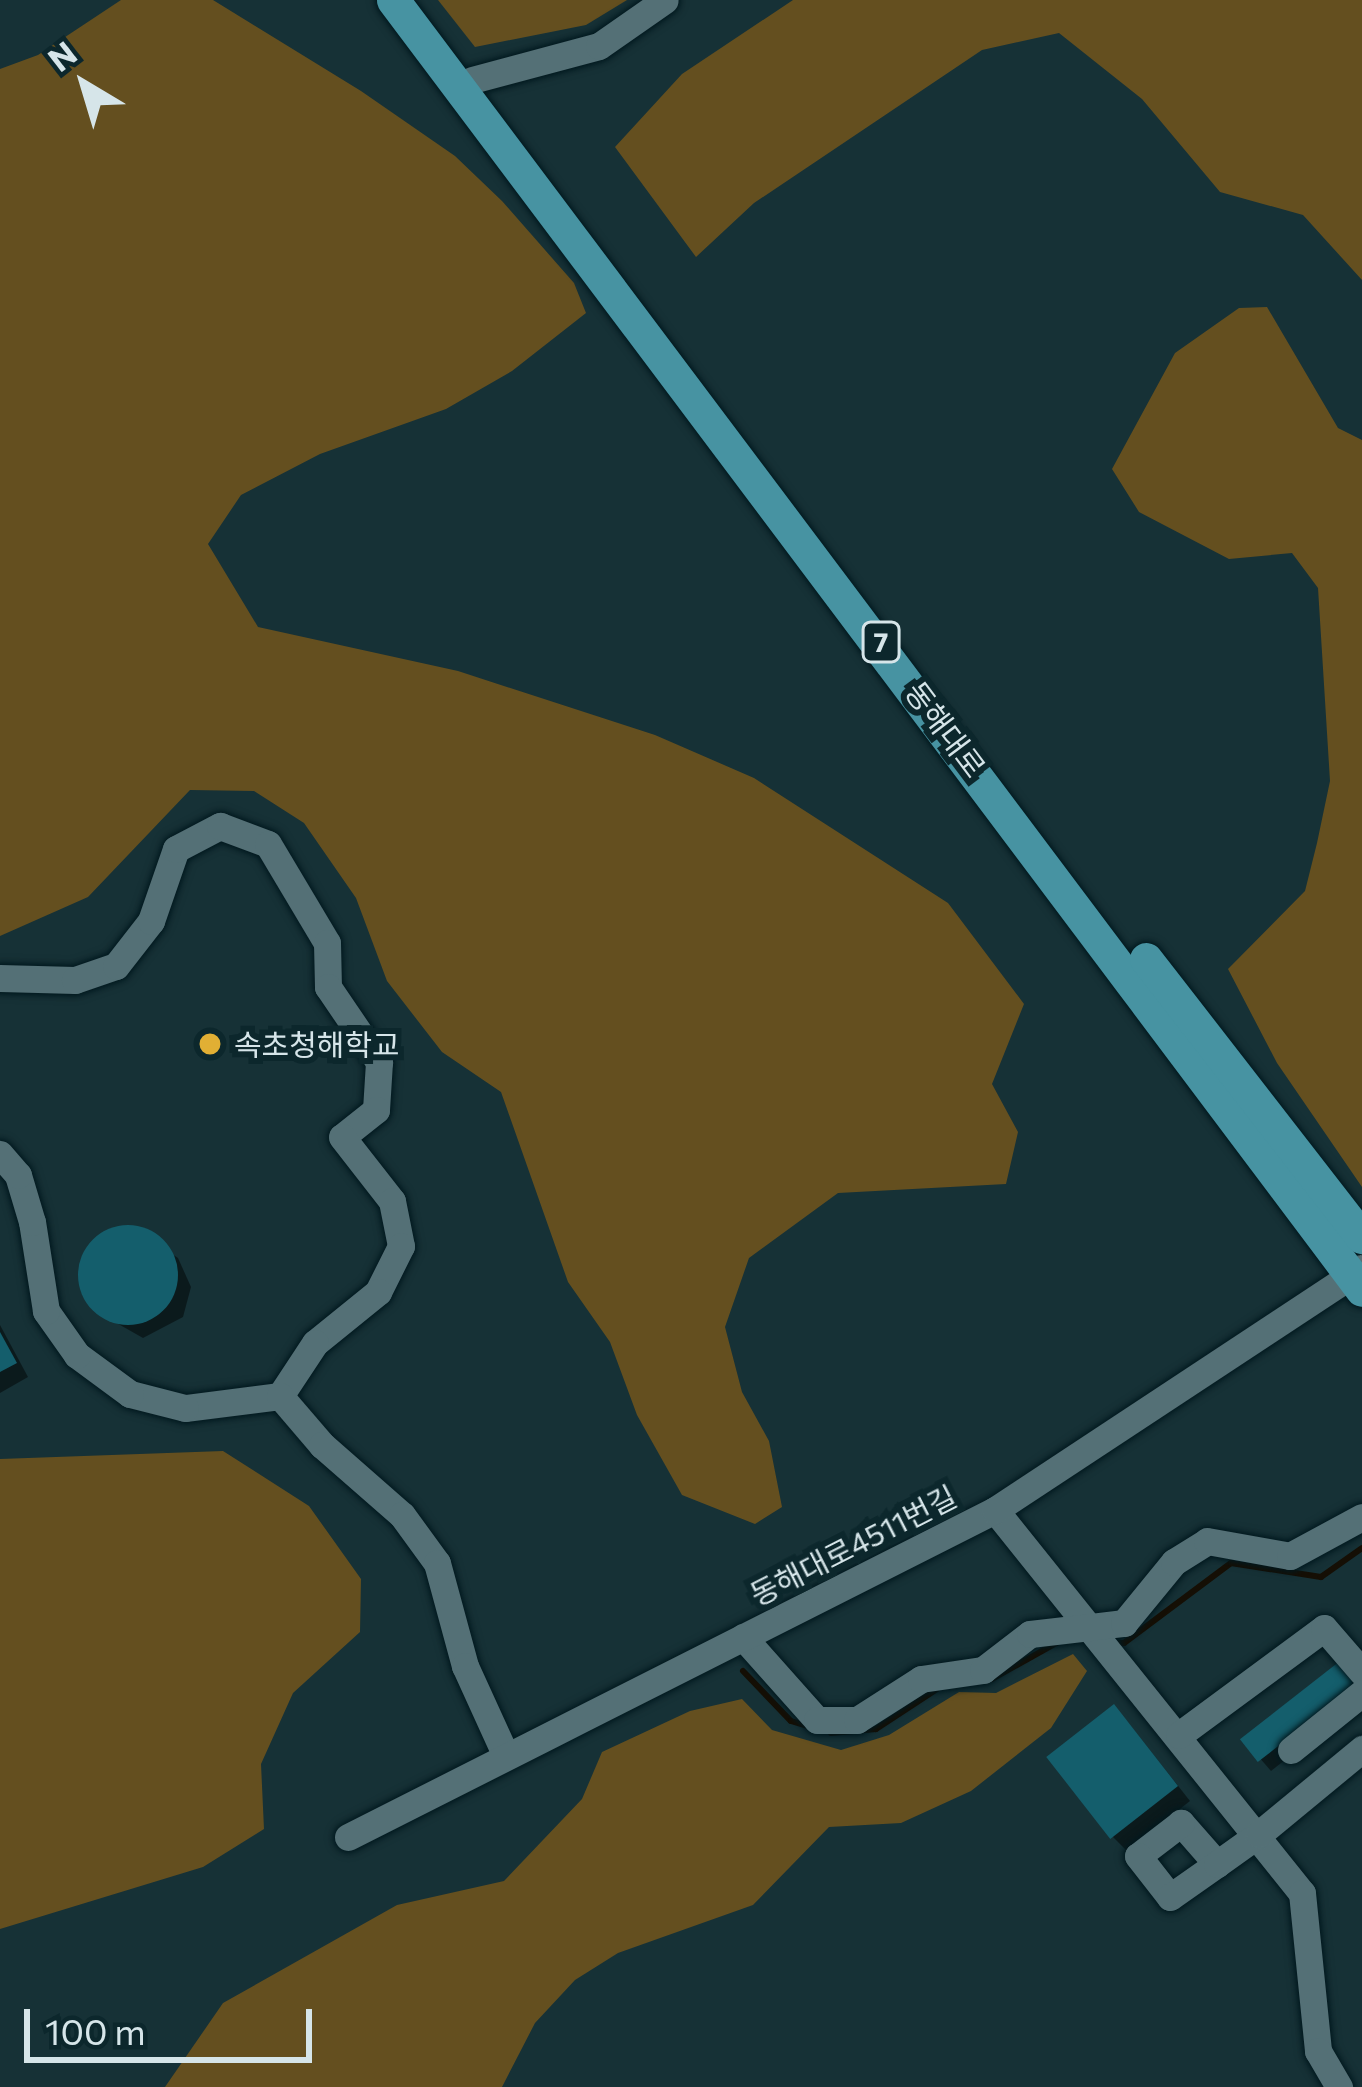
<!DOCTYPE html>
<meta charset="utf-8">
<style>
body{margin:0}
#map{position:relative;width:1362px;height:2087px;overflow:hidden;background:#163136;font-family:Commissioner,"Noto Sans KR",sans-serif}
div>[style]{position:absolute}
.forest>*{inset:0;background:#644f1f}
.shadow>*{inset:0;background:#0007}
.stream>*{height:6px;margin:-3px;padding:0 3px;transform-origin:3px;border-radius:3px;background:#150f05}
.building>*{inset:0;background:#145e6c;transform-origin:0 0}
.round{border-radius:50%}
.roads{filter:drop-shadow(0 0 3px #00181e) drop-shadow(0 0 3px #00181e)}
.minor>*{height:27px;margin:-13.5px;padding:0 13.5px;transform-origin:13.5px;border-radius:13.5px;background:#547076}
.major>*{height:33px;margin:-16.5px;padding:0 16.5px;transform-origin:16.5px;border-radius:16.5px;background:#4793a2}
.dots>*{width:33px;height:33px;translate:-50% -50%;box-sizing:border-box;border:6px solid #0c272c;border-radius:50%}
span{translate:-50% -50%;white-space:nowrap;text-align:center;line-height:1.15;-webkit-text-stroke:12px #0c272c;paint-order:stroke}
.shield-label span{padding:3px 9px;background:#0c272c;border:3px solid;border-radius:9px;-webkit-text-stroke-width:0}
.shield-label{font-size:27px;color:#d6e5e9;font-weight:700}
.street-label{font-size:30px;color:#d6e5e9}
.poi-label{font-size:30px;color:#d6e5e9}
.left{translate:0 -50%;text-align:left}
.north{position:absolute;left:24px;top:24px;width:120px;height:120px;-webkit-text-stroke:9px #0c272c;paint-order:stroke;rotate:322deg;font-size:33px;font-weight:700;line-height:48px;text-align:center;color:#d6e5e9}
.north::after{content:'';display:block;margin:auto;width:42px;height:54px;background:#d6e5e9;clip-path:polygon(50% 0,100% 100%,50% 72%,0 100%)}
.scale{position:absolute;left:24px;top:2009px;width:288px;height:54px;box-sizing:border-box;border:6px solid #d6e5e9;border-top:0;padding-left:15px;font-size:36px;line-height:42px;white-space:nowrap;color:#d6e5e9;-webkit-text-stroke:9px #0c272c;paint-order:stroke}
</style>
<div id="map">
<div class="forest">
<div style="clip-path:polygon(121px 0,213px 0,361px 91px,455px 156px,502px 201px,574px 283px,586px 313px,512px 371px,446px 409px,320px 454px,241px 495px,208px 544px,258px 627px,458px 671px,655px 735px,754px 778px,948px 903px,1024px 1004px,992px 1084px,1018px 1132px,1006px 1184px,838px 1193px,749px 1258px,725px 1327px,742px 1392px,769px 1441px,782px 1507px,755px 1524px,682px 1495px,637px 1415px,610px 1342px,568px 1282px,501px 1092px,442px 1052px,387px 981px,356px 898px,304px 823px,254px 791px,190px 790px,88px 897px,0 936px,0 69px,38px 55px)"></div>
<div style="clip-path:polygon(438px 0,627px 0,586px 25px,475px 47px)"></div>
<div style="clip-path:polygon(793px 0,1362px 0,1362px 280px,1303px 215px,1220px 192px,1142px 99px,1059px 33px,982px 50px,754px 203px,696px 257px,615px 147px,682px 74px)"></div>
<div style="clip-path:polygon(1267px 307px,1338px 428px,1362px 440px,1362px 1187px,1277px 1063px,1228px 969px,1305px 891px,1317px 843px,1330px 781px,1318px 588px,1292px 553px,1229px 559px,1139px 512px,1112px 469px,1175px 353px,1239px 308px)"></div>
<div style="clip-path:polygon(223px 1451px,309px 1506px,361px 1579px,360px 1632px,293px 1693px,261px 1764px,264px 1829px,203px 1867px,0 1929px,0 1459px)"></div>
<div style="clip-path:polygon(1073px 1654px,1087px 1671px,1051px 1728px,971px 1791px,901px 1823px,829px 1827px,753px 1905px,618px 1953px,575px 1980px,535px 2023px,502px 2087px,165px 2087px,223px 2003px,397px 1905px,504px 1881px,582px 1799px,602px 1752px,690px 1711px,742px 1699px,772px 1730px,841px 1750px,889px 1735px,959px 1692px,996px 1693px)"></div>
</div>
<div class="shadow">
<div style="clip-path:polygon(136px 1229px,178px 1258px,191px 1287px,183px 1317px,143px 1338px,99px 1313px,81px 1271px,93px 1244px)"></div>
<div style="clip-path:polygon(0 1325px,28px 1377px,0 1393px)"></div>
<div style="clip-path:polygon(1362px 1699px,1271px 1771px,1245px 1741px)"></div>
<div style="clip-path:polygon(1127px 1721px,1190px 1801px,1127px 1851px,1113px 1837px)"></div>
</div>
<div class="stream">
<div style="left:1113px;top:1643px;width:11px"></div>
<div style="left:1124px;top:1643px;width:134px;rotate:-36.8deg"></div>
<div style="left:1231px;top:1563px;width:91px;rotate:8.8deg"></div>
<div style="left:1321px;top:1577px;width:50px;rotate:-35.3deg"></div>
<div style="left:743px;top:1671px;width:69px;rotate:46.2deg"></div>
<div style="left:791px;top:1721px;width:17px;rotate:17deg"></div>
<div style="left:992px;top:1679px;width:76px;rotate:-29.3deg"></div>
<div style="left:831px;top:1733px;width:45px;rotate:-5.1deg"></div>
<div style="left:876px;top:1729px;width:73px;rotate:-33.3deg"></div>
</div>
<div class="building">
<div class="round" style="left:78px;top:1225px;width:100px;height:100px"></div>
<div style="clip-path:polygon(0 1332px,17px 1363px,0 1372px)"></div>
<div style="left:1340px;top:1661px;width:29px;height:127px;rotate:52deg"></div>
<div style="left:1114px;top:1704px;width:104px;height:86px;rotate:52deg"></div>
</div>
<div class="roads">
<div class="minor">
<div style="left:472px;top:80px;width:131px;rotate:-15deg"></div>
<div style="left:599px;top:46px;width:80px;rotate:-34.9deg"></div>
<div style="left:0;top:978px;width:75px;rotate:1.5deg"></div>
<div style="left:75px;top:980px;width:43px;rotate:-18.9deg"></div>
<div style="left:116px;top:966px;width:57px;rotate:-52.1deg"></div>
<div style="left:151px;top:921px;width:76px;rotate:-70.9deg"></div>
<div style="left:176px;top:849px;width:50px;rotate:-27.6deg"></div>
<div style="left:220px;top:826px;width:51px;rotate:20.6deg"></div>
<div style="left:268px;top:844px;width:115px;rotate:59.2deg"></div>
<div style="left:327px;top:943px;width:44px;rotate:88.7deg"></div>
<div style="left:328px;top:987px;width:91px;rotate:55.8deg"></div>
<div style="left:379px;top:1062px;width:48px;rotate:93.6deg"></div>
<div style="left:376px;top:1110px;width:43px;rotate:141.5deg"></div>
<div style="left:342px;top:1137px;width:81px;rotate:52deg"></div>
<div style="left:392px;top:1201px;width:46px;rotate:78.7deg"></div>
<div style="left:401px;top:1246px;width:51px;rotate:116.6deg"></div>
<div style="left:378px;top:1292px;width:81px;rotate:141deg"></div>
<div style="left:315px;top:1343px;width:64px;rotate:123.4deg"></div>
<div style="left:280px;top:1396px;width:96px;rotate:172.8deg"></div>
<div style="left:185px;top:1408px;width:57px;rotate:-165.7deg"></div>
<div style="left:130px;top:1394px;width:66px;rotate:-143.7deg"></div>
<div style="left:77px;top:1355px;width:54px;rotate:-125.2deg"></div>
<div style="left:46px;top:1311px;width:90px;rotate:-98.9deg"></div>
<div style="left:32px;top:1222px;width:49px;rotate:-106.6deg"></div>
<div style="left:18px;top:1175px;width:28px;rotate:-131deg"></div>
<div style="left:280px;top:1396px;width:65px;rotate:49.4deg"></div>
<div style="left:322px;top:1445px;width:106px;rotate:41.2deg"></div>
<div style="left:402px;top:1515px;width:59px;rotate:53.9deg"></div>
<div style="left:437px;top:1563px;width:107px;rotate:74.8deg"></div>
<div style="left:465px;top:1666px;width:99px;rotate:65.5deg"></div>
<div style="left:995px;top:1510px;width:491px;rotate:51.3deg"></div>
<div style="left:1302px;top:1893px;width:159px;rotate:84.2deg"></div>
<div style="left:1318px;top:2051px;width:42px;rotate:59.7deg"></div>
<div style="left:743px;top:1637px;width:111px;rotate:48.3deg"></div>
<div style="left:817px;top:1720px;width:40px"></div>
<div style="left:857px;top:1720px;width:76px;rotate:-32.6deg"></div>
<div style="left:921px;top:1679px;width:63px;rotate:-8.3deg"></div>
<div style="left:983px;top:1670px;width:59px;rotate:-37.5deg"></div>
<div style="left:1030px;top:1634px;width:95px;rotate:-6.7deg"></div>
<div style="left:1124px;top:1623px;width:79px;rotate:-50.7deg"></div>
<div style="left:1174px;top:1562px;width:39px;rotate:-32deg"></div>
<div style="left:1207px;top:1541px;width:84px;rotate:10.2deg"></div>
<div style="left:1290px;top:1556px;width:82px;rotate:-28.4deg"></div>
<div style="left:1179px;top:1735px;width:180px;rotate:-36.4deg"></div>
<div style="left:1324px;top:1628px;width:58px;rotate:49.2deg"></div>
<div style="left:1291px;top:1750px;width:91px;rotate:-38.8deg"></div>
<div style="left:348px;top:1837px;width:725px;rotate:-26.81deg"></div>
<div style="left:995px;top:1510px;width:440px;rotate:-33.4deg"></div>
<div style="left:1217px;top:1864px;width:55px;rotate:-131.3deg"></div>
<div style="left:1181px;top:1823px;width:54px;rotate:142.5deg"></div>
<div style="left:1138px;top:1856px;width:52px;rotate:52deg"></div>
<div style="left:1170px;top:1897px;width:57px;rotate:-35.1deg"></div>
<div style="left:1217px;top:1864px;width:52px;rotate:-35.5deg"></div>
<div style="left:1259px;top:1834px;width:134px;rotate:-39.5deg"></div>
</div>
<div class="major">
<div style="left:393px;top:0;width:1613px;rotate:53.09deg"></div>
<div style="left:1146px;top:959px;width:352px;rotate:52.2deg"></div>
</div>
</div>
<div class="dots">
<div style="left:210px;top:1044px;background:#e1af34"></div>
</div>
<div class="shield-label">
<span style="left:881px;top:642px">7</span>
</div>
<div class="street-label">
<span style="left:946px;top:729px;rotate:53deg">동해대로</span>
<span style="left:853px;top:1545px;rotate:-27deg">동해대로4511번길</span>
</div>
<div class="poi-label">
<span class="left" style="left:234px;top:1044px">속초청해학교</span>
</div>
<div class="north">N</div>
<div class="scale">100 m</div>
</div>
